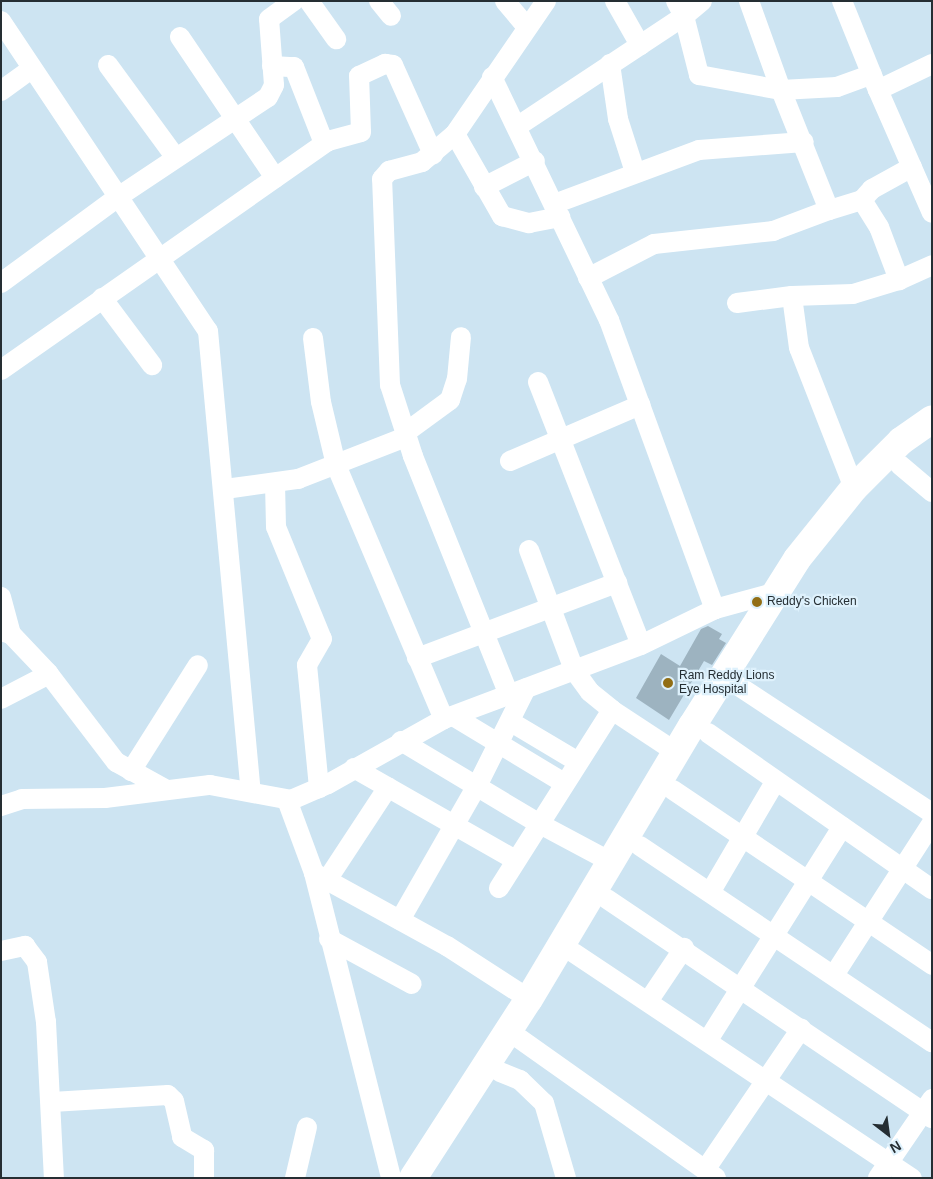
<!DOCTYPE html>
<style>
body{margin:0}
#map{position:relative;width:933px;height:1179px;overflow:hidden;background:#cde4f2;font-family:Arial,sans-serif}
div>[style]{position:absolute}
.building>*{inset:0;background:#9db3c0}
.minor>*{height:20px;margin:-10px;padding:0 10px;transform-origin:10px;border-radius:10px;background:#fff}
.highway>*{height:28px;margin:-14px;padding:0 14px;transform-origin:14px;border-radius:14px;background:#fff}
.dots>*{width:14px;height:14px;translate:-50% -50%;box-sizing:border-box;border:2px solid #def1fc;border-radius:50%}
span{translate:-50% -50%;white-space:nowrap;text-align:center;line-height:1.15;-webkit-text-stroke:4.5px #def1fc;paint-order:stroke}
.poi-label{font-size:12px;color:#252e33}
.left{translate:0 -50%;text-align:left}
.frame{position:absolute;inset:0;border:2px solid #252e33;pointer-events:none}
.north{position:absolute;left:863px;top:1109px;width:50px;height:50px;-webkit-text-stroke:4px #def1fc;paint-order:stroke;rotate:150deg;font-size:14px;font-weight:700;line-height:20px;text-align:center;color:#252e33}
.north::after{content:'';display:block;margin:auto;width:18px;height:22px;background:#252e33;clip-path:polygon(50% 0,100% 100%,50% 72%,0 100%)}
</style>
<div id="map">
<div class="building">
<div style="clip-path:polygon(708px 626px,722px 634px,719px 639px,726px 643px,712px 665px,704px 661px,669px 720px,636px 698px,661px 654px,680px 666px,701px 629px)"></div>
</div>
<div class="minor">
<div style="left:309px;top:1px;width:47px;rotate:54.6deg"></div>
<div style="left:379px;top:1px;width:19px;rotate:51deg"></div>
<div style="left:505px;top:1px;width:34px;rotate:50deg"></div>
<div style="left:615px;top:1px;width:51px;rotate:60.4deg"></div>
<div style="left:702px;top:1px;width:23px;rotate:140deg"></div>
<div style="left:684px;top:16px;width:61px;rotate:75.7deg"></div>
<div style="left:699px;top:75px;width:83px;rotate:10.4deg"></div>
<div style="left:781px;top:90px;width:95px;rotate:-109.8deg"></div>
<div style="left:842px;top:1px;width:96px;rotate:68deg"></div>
<div style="left:878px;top:90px;width:60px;rotate:-25.7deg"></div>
<div style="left:1px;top:21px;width:373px;rotate:56.3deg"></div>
<div style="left:208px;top:331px;width:462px;rotate:84.7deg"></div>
<div style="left:180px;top:37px;width:170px;rotate:56deg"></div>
<div style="left:610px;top:64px;width:56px;rotate:81.7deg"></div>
<div style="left:618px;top:119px;width:56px;rotate:72.2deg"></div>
<div style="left:108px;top:65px;width:115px;rotate:53.8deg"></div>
<div style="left:272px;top:66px;width:22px;rotate:3deg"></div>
<div style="left:294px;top:67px;width:76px;rotate:68.5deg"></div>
<div style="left:322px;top:138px;width:7px;rotate:27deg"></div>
<div style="left:328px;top:141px;width:34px;rotate:-15deg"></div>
<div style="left:361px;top:132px;width:56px;rotate:-92deg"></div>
<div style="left:359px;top:76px;width:29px;rotate:-25deg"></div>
<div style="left:385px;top:64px;width:8px;rotate:7deg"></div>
<div style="left:393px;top:65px;width:98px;rotate:65.8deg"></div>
<div style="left:492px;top:77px;width:270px;rotate:64.3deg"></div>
<div style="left:609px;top:320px;width:308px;rotate:69.9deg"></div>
<div style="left:878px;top:90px;width:134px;rotate:66.3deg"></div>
<div style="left:1px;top:91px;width:37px;rotate:-36deg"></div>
<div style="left:518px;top:126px;width:199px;rotate:-33.5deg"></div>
<div style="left:684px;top:16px;width:17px;rotate:-118deg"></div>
<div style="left:455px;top:134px;width:95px;rotate:60.2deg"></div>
<div style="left:502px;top:216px;width:28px;rotate:15deg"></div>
<div style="left:529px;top:223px;width:32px;rotate:-11deg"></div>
<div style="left:912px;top:167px;width:46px;rotate:151.2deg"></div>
<div style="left:872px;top:189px;width:15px;rotate:132deg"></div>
<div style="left:862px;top:200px;width:32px;rotate:58deg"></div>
<div style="left:879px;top:227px;width:57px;rotate:69.3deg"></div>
<div style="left:899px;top:280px;width:36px;rotate:-24deg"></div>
<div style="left:484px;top:187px;width:57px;rotate:-27deg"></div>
<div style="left:862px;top:200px;width:34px;rotate:163deg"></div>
<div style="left:829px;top:210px;width:129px;rotate:-111.8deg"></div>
<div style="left:781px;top:90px;width:56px;rotate:-3.1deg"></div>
<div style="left:837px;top:87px;width:37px;rotate:-20deg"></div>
<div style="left:554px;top:204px;width:155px;rotate:-20.4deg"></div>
<div style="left:699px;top:150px;width:105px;rotate:-4.4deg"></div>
<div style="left:588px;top:278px;width:74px;rotate:-27.3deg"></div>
<div style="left:654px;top:244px;width:120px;rotate:-6.2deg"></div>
<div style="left:773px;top:231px;width:60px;rotate:-20.6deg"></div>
<div style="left:1px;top:283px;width:145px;rotate:-36.3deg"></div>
<div style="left:118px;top:197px;width:180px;rotate:-33.7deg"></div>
<div style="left:268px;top:97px;width:13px;rotate:-63deg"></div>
<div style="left:274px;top:85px;width:66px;rotate:-94.3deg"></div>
<div style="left:269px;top:19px;width:31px;rotate:-36deg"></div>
<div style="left:102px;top:298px;width:84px;rotate:53.3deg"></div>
<div style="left:737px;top:303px;width:55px;rotate:-7.3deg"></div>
<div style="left:313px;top:338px;width:64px;rotate:82.9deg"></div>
<div style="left:321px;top:402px;width:65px;rotate:76.6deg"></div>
<div style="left:336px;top:465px;width:276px;rotate:67deg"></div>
<div style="left:1px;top:370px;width:399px;rotate:-35deg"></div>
<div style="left:538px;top:382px;width:282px;rotate:68.6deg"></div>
<div style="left:405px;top:433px;width:56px;rotate:-36.3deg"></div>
<div style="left:450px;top:400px;width:22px;rotate:-72deg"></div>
<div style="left:457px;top:379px;width:42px;rotate:-84.6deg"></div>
<div style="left:510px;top:461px;width:142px;rotate:-23.3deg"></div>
<div style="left:900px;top:465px;width:42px;rotate:40.2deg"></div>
<div style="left:275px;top:483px;width:44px;rotate:88.7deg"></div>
<div style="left:276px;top:527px;width:121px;rotate:67.7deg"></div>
<div style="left:322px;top:639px;width:30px;rotate:120deg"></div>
<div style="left:307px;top:665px;width:124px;rotate:84.4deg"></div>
<div style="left:854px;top:488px;width:150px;rotate:-111.4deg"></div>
<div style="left:799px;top:348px;width:52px;rotate:-97.7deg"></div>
<div style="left:792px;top:296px;width:61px;rotate:-1.9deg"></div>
<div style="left:853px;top:294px;width:48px;rotate:-16.9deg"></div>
<div style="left:225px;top:489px;width:74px;rotate:-7.8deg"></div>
<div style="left:298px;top:479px;width:116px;rotate:-21.3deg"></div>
<div style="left:529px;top:550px;width:128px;rotate:69.4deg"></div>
<div style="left:574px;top:670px;width:27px;rotate:54deg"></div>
<div style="left:590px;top:692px;width:28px;rotate:39deg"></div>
<div style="left:612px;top:710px;width:77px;rotate:33.3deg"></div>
<div style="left:1px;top:597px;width:38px;rotate:75deg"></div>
<div style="left:1px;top:631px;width:10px;rotate:17deg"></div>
<div style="left:11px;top:634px;width:54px;rotate:46.5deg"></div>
<div style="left:48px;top:673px;width:112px;rotate:52.6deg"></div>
<div style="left:116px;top:762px;width:58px;rotate:28.8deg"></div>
<div style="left:417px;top:658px;width:214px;rotate:-20.6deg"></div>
<div style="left:737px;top:685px;width:233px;rotate:33.3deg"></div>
<div style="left:509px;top:695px;width:258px;rotate:-111.9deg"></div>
<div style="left:413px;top:456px;width:75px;rotate:-107.9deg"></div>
<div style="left:390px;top:385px;width:206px;rotate:-92.2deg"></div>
<div style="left:382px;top:179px;width:11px;rotate:-49deg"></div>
<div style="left:389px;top:171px;width:34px;rotate:-15deg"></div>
<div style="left:422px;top:162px;width:43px;rotate:-40.3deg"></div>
<div style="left:455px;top:134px;width:161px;rotate:-55.6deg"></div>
<div style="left:1px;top:699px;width:54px;rotate:-27.5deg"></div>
<div style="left:453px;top:716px;width:130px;rotate:31.1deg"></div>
<div style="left:511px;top:722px;width:78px;rotate:30.8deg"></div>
<div style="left:708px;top:733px;width:273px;rotate:34.9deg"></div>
<div style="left:401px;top:741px;width:160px;rotate:30.9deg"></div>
<div style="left:538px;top:823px;width:85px;rotate:28.1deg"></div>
<div style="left:354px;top:768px;width:185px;rotate:29.7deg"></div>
<div style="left:131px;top:771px;width:125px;rotate:-57.7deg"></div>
<div style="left:673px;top:790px;width:313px;rotate:34deg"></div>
<div style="left:287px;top:800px;width:78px;rotate:69.7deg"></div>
<div style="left:314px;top:873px;width:315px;rotate:75.8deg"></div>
<div style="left:1px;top:806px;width:22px;rotate:-18deg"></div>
<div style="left:22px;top:799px;width:83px;rotate:-0.7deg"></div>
<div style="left:105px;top:798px;width:106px;rotate:-7.1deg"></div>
<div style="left:210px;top:785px;width:82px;rotate:10.5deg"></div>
<div style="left:291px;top:800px;width:40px;rotate:-23.4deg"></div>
<div style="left:328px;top:784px;width:133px;rotate:-29.3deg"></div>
<div style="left:444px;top:719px;width:210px;rotate:-20.6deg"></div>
<div style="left:641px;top:645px;width:82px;rotate:-25.9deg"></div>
<div style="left:715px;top:609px;width:64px;rotate:-15.3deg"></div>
<div style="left:640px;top:846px;width:352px;rotate:33.9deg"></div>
<div style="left:314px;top:873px;width:152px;rotate:28.8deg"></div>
<div style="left:447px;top:946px;width:98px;rotate:32.9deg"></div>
<div style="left:327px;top:880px;width:111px;rotate:-56.7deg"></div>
<div style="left:499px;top:888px;width:211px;rotate:-57.6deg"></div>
<div style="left:711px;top:891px;width:126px;rotate:-59.6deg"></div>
<div style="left:607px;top:899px;width:392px;rotate:34deg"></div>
<div style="left:400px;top:920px;width:157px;rotate:-60.2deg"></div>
<div style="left:478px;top:784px;width:107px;rotate:-63.4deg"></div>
<div style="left:329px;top:939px;width:94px;rotate:28.5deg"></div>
<div style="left:1px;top:951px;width:25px;rotate:-12deg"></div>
<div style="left:25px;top:946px;width:20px;rotate:53deg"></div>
<div style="left:37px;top:962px;width:61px;rotate:81.5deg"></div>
<div style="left:46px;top:1022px;width:156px;rotate:87.1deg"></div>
<div style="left:574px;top:953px;width:406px;rotate:33.7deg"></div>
<div style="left:834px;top:975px;width:181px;rotate:-57.2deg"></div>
<div style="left:649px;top:1000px;width:63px;rotate:-56.1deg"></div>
<div style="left:520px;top:1039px;width:240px;rotate:35.3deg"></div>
<div style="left:708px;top:1040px;width:252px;rotate:-57.8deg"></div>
<div style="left:500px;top:1072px;width:22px;rotate:22deg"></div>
<div style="left:520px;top:1080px;width:33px;rotate:44deg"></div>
<div style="left:544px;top:1103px;width:78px;rotate:73.7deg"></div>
<div style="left:52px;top:1102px;width:116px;rotate:-3.5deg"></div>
<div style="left:168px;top:1095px;width:8px;rotate:45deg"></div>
<div style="left:174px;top:1101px;width:37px;rotate:77deg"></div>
<div style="left:182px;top:1137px;width:26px;rotate:31deg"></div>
<div style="left:204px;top:1150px;width:28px;rotate:90deg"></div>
<div style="left:705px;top:1170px;width:171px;rotate:-55.8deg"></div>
<div style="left:295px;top:1178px;width:52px;rotate:-76.8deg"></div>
<div style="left:878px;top:1178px;width:96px;rotate:-55.6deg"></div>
</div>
<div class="highway">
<div style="left:413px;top:1178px;width:213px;rotate:-57.1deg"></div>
<div style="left:529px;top:999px;width:318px;rotate:-59.2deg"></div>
<div style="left:692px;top:726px;width:197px;rotate:-57.8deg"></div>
<div style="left:797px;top:559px;width:91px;rotate:-51.2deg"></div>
<div style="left:854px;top:488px;width:66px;rotate:-45deg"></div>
<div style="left:901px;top:441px;width:38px;rotate:-35deg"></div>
</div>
<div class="dots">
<div style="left:757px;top:602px;background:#926e15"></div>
<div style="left:668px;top:683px;background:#926e15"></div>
</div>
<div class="poi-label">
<span class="left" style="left:767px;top:602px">Reddy's Chicken</span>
<span class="left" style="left:679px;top:683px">Ram Reddy Lions<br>Eye Hospital</span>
</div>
<div class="frame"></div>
<div class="north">N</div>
</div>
